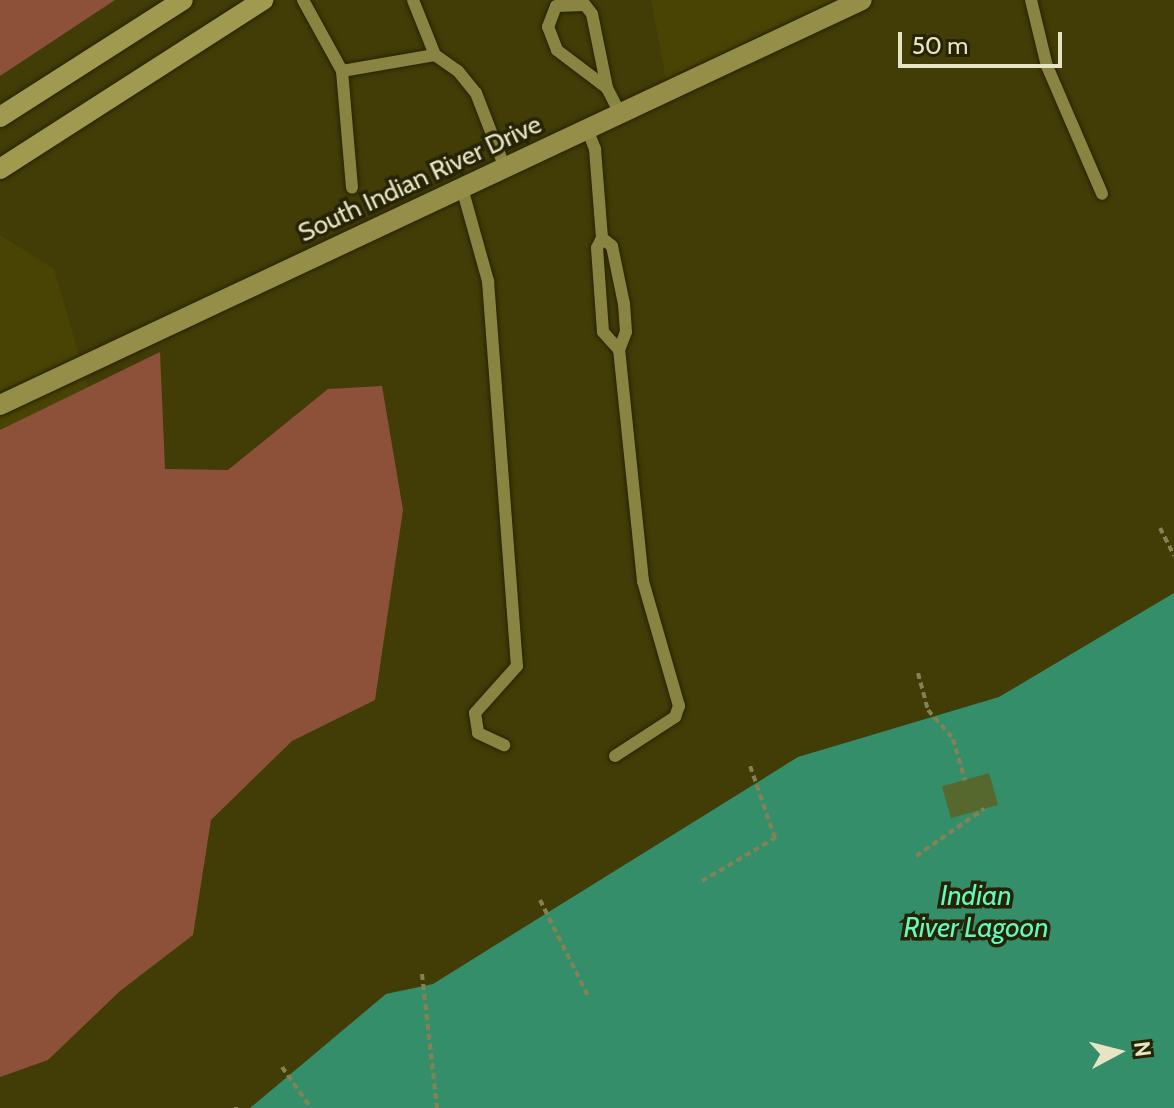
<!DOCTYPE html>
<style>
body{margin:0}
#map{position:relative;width:1174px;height:1108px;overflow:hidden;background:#423d07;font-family:Cabin,sans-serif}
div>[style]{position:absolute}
.built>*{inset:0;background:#4a4404}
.green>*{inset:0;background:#8c5138}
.water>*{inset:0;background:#348e6a}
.building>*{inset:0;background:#56682d;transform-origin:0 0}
.path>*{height:4px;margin-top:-2px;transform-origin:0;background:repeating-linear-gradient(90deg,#858154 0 6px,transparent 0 10px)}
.roads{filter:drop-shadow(0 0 2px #272301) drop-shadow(0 0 2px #272301)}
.lane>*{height:12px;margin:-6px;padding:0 6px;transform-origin:6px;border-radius:6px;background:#8a8442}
.secondary>*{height:20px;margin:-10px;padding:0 10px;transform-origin:10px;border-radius:10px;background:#958e49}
.primary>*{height:20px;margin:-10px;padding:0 10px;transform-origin:10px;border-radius:10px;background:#a09950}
span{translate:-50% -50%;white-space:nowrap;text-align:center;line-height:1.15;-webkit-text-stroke:7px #262307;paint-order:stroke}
.street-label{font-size:26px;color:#e7e4c3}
.water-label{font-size:28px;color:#61fbbe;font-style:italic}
.north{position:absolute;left:1078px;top:1012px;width:80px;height:80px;-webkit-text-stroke:6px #262307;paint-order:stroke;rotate:83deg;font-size:22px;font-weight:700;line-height:32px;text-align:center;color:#e7e4c3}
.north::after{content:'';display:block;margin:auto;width:28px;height:36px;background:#e7e4c3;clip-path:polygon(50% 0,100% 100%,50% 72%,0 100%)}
.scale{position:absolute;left:898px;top:32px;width:164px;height:36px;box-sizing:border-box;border:4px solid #e7e4c3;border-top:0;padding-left:10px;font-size:24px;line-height:28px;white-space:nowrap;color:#e7e4c3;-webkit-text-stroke:6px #262307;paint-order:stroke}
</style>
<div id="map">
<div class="built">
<div style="clip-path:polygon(651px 0,835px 0,666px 79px)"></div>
<div style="clip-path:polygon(0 235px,54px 269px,79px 355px,0 392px)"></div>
<div style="clip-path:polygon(85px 377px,88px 387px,0 430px,0 417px)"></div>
</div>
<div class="green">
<div style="clip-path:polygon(0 0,115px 0,0 76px)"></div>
<div style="clip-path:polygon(160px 352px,165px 469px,228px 470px,328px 389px,382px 386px,403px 510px,375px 700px,292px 741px,211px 820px,193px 935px,120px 991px,48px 1060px,0 1077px,0 430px)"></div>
</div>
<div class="water">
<div style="clip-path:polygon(1174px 593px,1174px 1108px,250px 1108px,386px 994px,433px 984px,798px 757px,999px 697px)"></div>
</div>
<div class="building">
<div style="left:989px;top:773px;width:33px;height:49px;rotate:74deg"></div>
</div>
<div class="path">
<div style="left:1160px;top:528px;width:31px;rotate:63deg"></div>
<div style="left:918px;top:673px;width:38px;rotate:75deg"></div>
<div style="left:928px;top:710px;width:38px;rotate:49deg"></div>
<div style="left:953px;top:739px;width:43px;rotate:73.7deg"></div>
<div style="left:916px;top:856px;width:83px;rotate:-34.7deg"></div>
<div style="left:702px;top:881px;width:85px;rotate:-30.5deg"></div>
<div style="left:775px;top:838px;width:76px;rotate:-109.1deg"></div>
<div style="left:540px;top:900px;width:110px;rotate:63.4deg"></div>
<div style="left:422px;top:974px;width:135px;rotate:83.6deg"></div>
<div style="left:282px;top:1067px;width:50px;rotate:54.7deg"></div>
<div style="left:236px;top:1107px;width:1px;rotate:90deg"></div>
</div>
<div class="roads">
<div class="lane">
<div style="left:303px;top:0;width:81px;rotate:61.2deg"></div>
<div style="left:342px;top:71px;width:117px;rotate:85.1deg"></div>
<div style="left:1031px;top:0;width:68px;rotate:76.4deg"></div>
<div style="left:1047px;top:66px;width:139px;rotate:66.7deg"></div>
<div style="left:435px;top:55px;width:28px;rotate:35deg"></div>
<div style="left:458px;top:71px;width:28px;rotate:51deg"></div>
<div style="left:476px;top:93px;width:80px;rotate:68.9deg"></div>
<div style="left:342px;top:71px;width:94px;rotate:-9.8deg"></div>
<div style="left:435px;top:55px;width:59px;rotate:-111.8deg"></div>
<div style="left:607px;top:88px;width:63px;rotate:-142.8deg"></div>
<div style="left:557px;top:50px;width:25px;rotate:-111deg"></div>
<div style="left:548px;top:27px;width:22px;rotate:-69deg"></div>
<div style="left:556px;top:6px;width:29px;rotate:-2deg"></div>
<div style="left:585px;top:5px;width:11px;rotate:52deg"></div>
<div style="left:592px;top:14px;width:76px;rotate:78.5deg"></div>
<div style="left:607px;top:88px;width:29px;rotate:63deg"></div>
<div style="left:587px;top:129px;width:22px;rotate:68deg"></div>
<div style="left:595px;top:149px;width:89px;rotate:85.5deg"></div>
<div style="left:602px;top:238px;width:11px;rotate:117deg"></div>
<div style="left:597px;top:248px;width:84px;rotate:85.9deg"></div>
<div style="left:603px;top:332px;width:24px;rotate:48deg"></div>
<div style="left:619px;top:350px;width:19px;rotate:-69deg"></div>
<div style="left:626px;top:332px;width:28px;rotate:-94deg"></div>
<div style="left:624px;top:304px;width:59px;rotate:-101.7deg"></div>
<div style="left:612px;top:246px;width:13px;rotate:-141deg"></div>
<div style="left:462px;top:188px;width:97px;rotate:74.4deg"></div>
<div style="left:488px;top:281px;width:386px;rotate:85.7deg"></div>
<div style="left:517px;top:666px;width:63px;rotate:131.8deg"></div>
<div style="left:475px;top:713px;width:20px;rotate:81deg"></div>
<div style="left:478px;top:733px;width:29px;rotate:25deg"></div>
<div style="left:615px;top:756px;width:72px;rotate:-33deg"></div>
<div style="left:675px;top:717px;width:12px;rotate:-70deg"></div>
<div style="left:679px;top:706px;width:130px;rotate:-106.1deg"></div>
<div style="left:643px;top:581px;width:232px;rotate:-95.9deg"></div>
</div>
<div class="secondary">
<div style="left:0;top:405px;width:952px;rotate:-25.17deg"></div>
</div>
<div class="primary">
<div style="left:0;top:117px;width:217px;rotate:-32.6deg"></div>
<div style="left:0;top:169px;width:313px;rotate:-32.7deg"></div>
</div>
</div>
<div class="street-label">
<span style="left:420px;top:179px;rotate:-25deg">South Indian River Drive</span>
</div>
<div class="water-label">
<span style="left:976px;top:911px">Indian<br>River Lagoon</span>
</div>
<div class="north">N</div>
<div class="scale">50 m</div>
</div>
